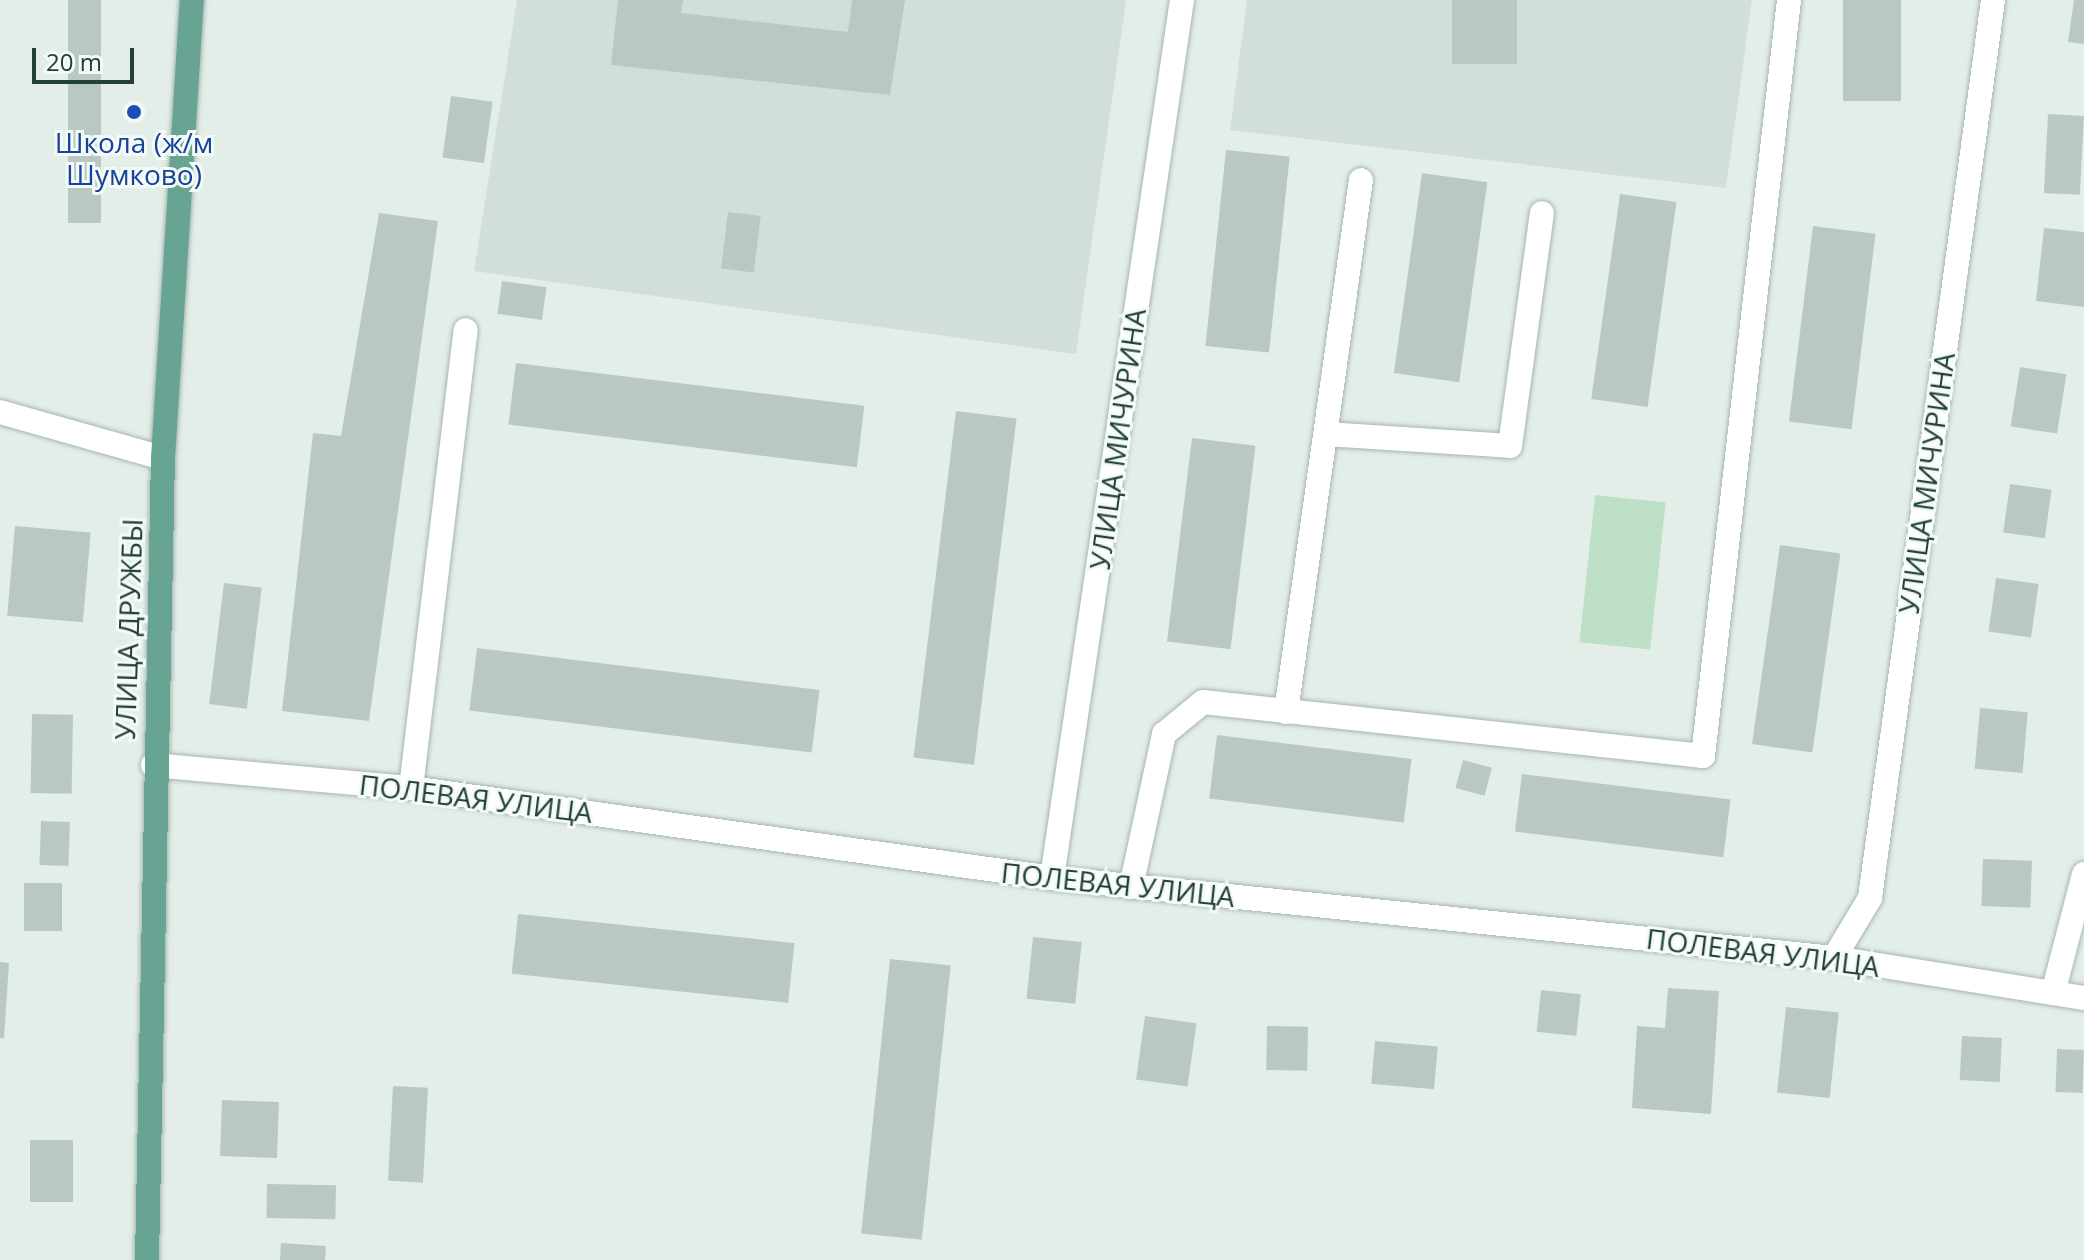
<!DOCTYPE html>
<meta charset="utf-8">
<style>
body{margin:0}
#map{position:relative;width:2084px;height:1260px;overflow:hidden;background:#e4eee9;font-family:"Open Sans",sans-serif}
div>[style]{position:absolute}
.built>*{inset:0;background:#d2ded8}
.green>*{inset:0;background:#bcdfc5;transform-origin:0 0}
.building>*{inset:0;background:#b9c9c2;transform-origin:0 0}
.roads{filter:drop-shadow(0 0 2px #a6b6b0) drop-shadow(0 0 2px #a6b6b0)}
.minor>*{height:24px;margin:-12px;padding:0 12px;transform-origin:12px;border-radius:12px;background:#fff}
.major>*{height:24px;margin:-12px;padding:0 12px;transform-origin:12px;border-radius:12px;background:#67a493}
.dots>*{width:22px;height:22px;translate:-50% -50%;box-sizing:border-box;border:4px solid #f4faf7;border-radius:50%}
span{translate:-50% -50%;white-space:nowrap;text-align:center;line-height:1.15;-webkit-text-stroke:6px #f4faf7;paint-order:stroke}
.transit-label{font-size:28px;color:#164399}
.street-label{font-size:28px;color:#224037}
.scale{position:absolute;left:32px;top:48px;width:102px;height:36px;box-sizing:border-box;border:4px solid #224037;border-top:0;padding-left:10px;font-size:24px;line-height:28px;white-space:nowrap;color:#224037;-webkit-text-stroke:6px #f4faf7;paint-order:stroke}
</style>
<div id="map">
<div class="built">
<div style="clip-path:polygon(517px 0,1126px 0,1076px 354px,474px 271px)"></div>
<div style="clip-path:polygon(1247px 0,1752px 0,1726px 188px,1230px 130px)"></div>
</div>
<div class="green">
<div style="left:1595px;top:495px;width:71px;height:148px;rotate:6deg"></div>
</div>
<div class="building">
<div style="left:68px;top:0;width:33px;height:223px"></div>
<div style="clip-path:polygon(618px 0,683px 0,681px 13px,848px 32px,852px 0,905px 0,890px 95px,611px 65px)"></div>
<div style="left:1452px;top:0;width:65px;height:64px"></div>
<div style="left:1843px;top:0;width:58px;height:101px"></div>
<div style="clip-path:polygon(2074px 0,2084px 0,2084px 44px,2068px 42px)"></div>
<div style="left:451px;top:96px;width:42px;height:62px;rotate:8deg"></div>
<div style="left:2048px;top:114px;width:36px;height:79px;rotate:3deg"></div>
<div style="left:1226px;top:150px;width:64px;height:197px;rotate:6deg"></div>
<div style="left:1422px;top:173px;width:66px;height:202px;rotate:8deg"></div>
<div style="left:1620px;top:194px;width:57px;height:207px;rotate:8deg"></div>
<div style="left:728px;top:212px;width:33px;height:57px;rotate:7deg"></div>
<div style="clip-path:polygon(379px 213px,438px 221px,369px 721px,282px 711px,313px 433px,341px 436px)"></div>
<div style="left:1813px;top:226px;width:63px;height:197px;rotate:7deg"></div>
<div style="clip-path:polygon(2044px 228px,2084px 232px,2084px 307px,2036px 301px)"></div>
<div style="left:502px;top:281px;width:45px;height:33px;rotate:8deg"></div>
<div style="left:516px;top:363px;width:351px;height:62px;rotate:7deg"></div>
<div style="left:2020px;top:367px;width:47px;height:60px;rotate:9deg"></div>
<div style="left:956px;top:411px;width:61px;height:349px;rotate:7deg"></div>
<div style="left:1192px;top:438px;width:64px;height:205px;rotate:7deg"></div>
<div style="left:2010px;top:484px;width:42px;height:49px;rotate:8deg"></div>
<div style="left:15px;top:526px;width:76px;height:90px;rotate:5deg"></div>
<div style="left:1780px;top:545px;width:61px;height:201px;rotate:8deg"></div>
<div style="left:1996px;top:578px;width:43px;height:54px;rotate:8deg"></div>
<div style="left:224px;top:583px;width:38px;height:122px;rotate:7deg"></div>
<div style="left:477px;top:648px;width:345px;height:63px;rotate:7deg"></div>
<div style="left:1980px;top:708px;width:48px;height:61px;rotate:5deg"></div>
<div style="left:32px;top:714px;width:41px;height:79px;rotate:1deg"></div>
<div style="left:1217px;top:735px;width:196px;height:64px;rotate:7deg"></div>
<div style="left:1463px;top:760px;width:30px;height:29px;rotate:15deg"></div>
<div style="left:1522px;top:774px;width:210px;height:58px;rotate:7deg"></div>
<div style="left:41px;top:821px;width:29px;height:44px;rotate:2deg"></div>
<div style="left:1983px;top:859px;width:49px;height:47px;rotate:2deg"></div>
<div style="left:24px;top:883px;width:38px;height:48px"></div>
<div style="left:518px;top:914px;width:278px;height:60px;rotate:6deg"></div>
<div style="left:1033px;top:937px;width:49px;height:62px;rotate:6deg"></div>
<div style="left:890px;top:959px;width:61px;height:276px;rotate:6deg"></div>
<div style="clip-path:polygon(0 962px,9px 963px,4px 1038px,0 1038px)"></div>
<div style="clip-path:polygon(1668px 988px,1719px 991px,1711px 1114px,1632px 1108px,1637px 1026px,1665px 1028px)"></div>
<div style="left:1541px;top:990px;width:40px;height:42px;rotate:6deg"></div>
<div style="left:1786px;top:1007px;width:53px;height:86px;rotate:6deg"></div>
<div style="left:1145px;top:1016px;width:52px;height:64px;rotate:8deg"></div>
<div style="left:1267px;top:1026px;width:41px;height:44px;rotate:1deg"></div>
<div style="left:1962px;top:1036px;width:40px;height:44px;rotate:3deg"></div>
<div style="left:1375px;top:1041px;width:63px;height:43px;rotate:5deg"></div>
<div style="left:2057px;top:1049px;width:27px;height:43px;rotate:2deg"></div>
<div style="left:393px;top:1086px;width:35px;height:95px;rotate:3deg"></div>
<div style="left:222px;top:1100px;width:57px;height:56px;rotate:2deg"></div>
<div style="left:30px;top:1140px;width:43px;height:62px"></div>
<div style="left:267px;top:1184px;width:69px;height:34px;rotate:1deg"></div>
<div style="clip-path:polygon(281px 1243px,326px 1246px,325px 1260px,280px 1260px)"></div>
</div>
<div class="roads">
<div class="minor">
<div style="left:0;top:412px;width:169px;rotate:15.8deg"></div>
<div style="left:1326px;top:434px;width:184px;rotate:3.7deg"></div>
<div style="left:1510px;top:446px;width:235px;rotate:-82.2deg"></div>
<div style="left:1286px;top:712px;width:537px;rotate:-81.98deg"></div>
<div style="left:153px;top:765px;width:259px;rotate:5.1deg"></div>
<div style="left:411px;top:788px;width:647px;rotate:7.99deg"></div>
<div style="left:1052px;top:878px;width:786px;rotate:5.84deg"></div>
<div style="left:1834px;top:958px;width:253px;rotate:9.1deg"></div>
<div style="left:411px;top:788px;width:461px;rotate:-83.2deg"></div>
<div style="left:1052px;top:878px;width:888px;rotate:-81.58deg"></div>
<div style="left:1131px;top:887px;width:157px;rotate:-77.8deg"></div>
<div style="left:1164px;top:734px;width:50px;rotate:-39.4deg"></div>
<div style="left:1203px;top:702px;width:503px;rotate:6.16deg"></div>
<div style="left:1703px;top:756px;width:761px;rotate:-83.51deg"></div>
<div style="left:1834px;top:958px;width:70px;rotate:-59deg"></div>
<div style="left:1870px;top:898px;width:906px;rotate:-82.2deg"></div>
<div style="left:2053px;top:993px;width:123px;rotate:-75.4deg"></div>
</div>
<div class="major">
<div style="left:147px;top:1260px;width:802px;rotate:-88.86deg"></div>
<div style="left:163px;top:458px;width:459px;rotate:-86.4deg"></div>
</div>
</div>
<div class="dots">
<div style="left:134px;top:112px;background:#1a4fb4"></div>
</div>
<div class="transit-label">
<span style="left:134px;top:158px">Школа (ж/м<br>Шумково)</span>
</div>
<div class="street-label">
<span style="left:1117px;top:439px;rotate:-82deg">УЛИЦА МИЧУРИНА</span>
<span style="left:1926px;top:483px;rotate:-82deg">УЛИЦА МИЧУРИНА</span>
<span style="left:128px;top:629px;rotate:-88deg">УЛИЦА ДРУЖБЫ</span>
<span style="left:476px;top:798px;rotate:7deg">ПОЛЕВАЯ УЛИЦА</span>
<span style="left:1118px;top:884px;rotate:6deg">ПОЛЕВАЯ УЛИЦА</span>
<span style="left:1763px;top:952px;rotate:7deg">ПОЛЕВАЯ УЛИЦА</span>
</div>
<div class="scale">20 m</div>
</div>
